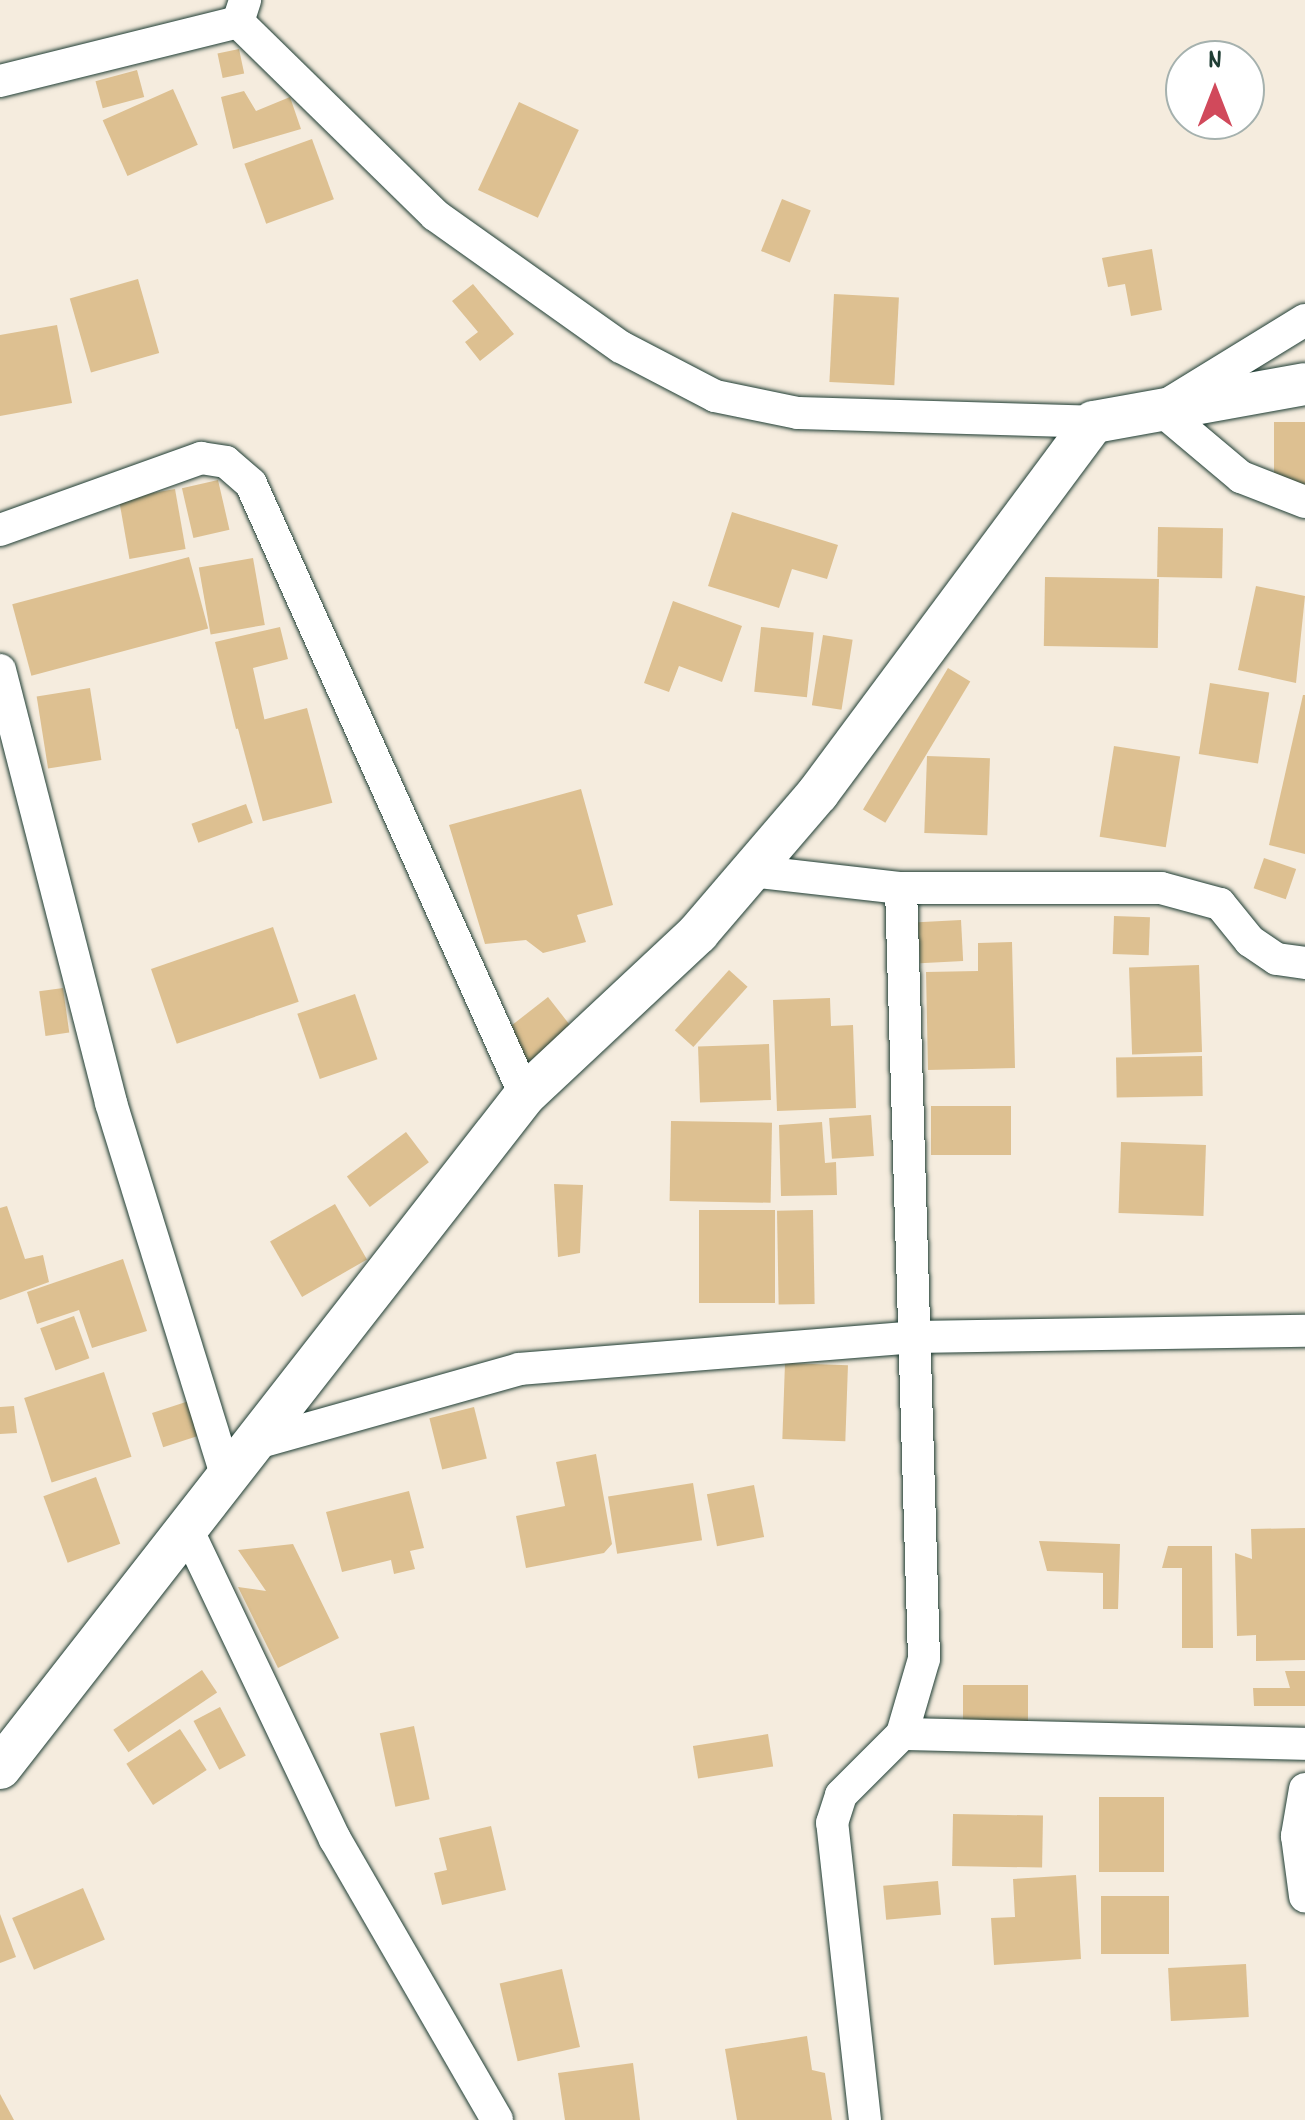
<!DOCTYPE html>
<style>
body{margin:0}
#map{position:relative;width:1305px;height:2120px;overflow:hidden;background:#f5ecde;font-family:Dekko,sans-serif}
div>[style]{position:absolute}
.building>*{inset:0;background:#ddc091;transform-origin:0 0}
.roads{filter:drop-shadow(0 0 2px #1f3d34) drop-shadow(0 0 2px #1f3d34)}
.minor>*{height:32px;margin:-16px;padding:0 16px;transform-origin:16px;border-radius:16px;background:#fff}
.tertiary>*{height:42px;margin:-21px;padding:0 21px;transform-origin:21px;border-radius:21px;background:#fff}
span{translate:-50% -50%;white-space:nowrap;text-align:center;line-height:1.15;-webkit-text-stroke:10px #fff;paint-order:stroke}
.north{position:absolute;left:1165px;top:40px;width:100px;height:100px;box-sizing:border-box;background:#fff;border:2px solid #a5b1ae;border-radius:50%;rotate:0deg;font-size:28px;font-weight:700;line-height:40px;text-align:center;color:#1f3d34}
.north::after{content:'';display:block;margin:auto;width:35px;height:45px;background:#d1495b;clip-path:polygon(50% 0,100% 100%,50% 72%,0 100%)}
</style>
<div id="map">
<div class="building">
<div style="left:239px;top:49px;width:25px;height:22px;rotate:78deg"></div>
<div style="left:137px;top:70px;width:28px;height:43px;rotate:75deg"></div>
<div style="left:173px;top:89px;width:61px;height:77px;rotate:66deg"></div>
<div style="clip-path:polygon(244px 91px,256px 111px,290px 97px,301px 129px,233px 149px,221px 97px)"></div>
<div style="left:519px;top:102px;width:66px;height:97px;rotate:25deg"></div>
<div style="left:312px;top:139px;width:64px;height:72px;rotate:70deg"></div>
<div style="left:782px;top:199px;width:31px;height:56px;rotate:22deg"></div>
<div style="clip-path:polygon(1152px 249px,1162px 310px,1131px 316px,1125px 284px,1108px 287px,1102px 258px)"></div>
<div style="left:138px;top:279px;width:77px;height:71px;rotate:74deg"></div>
<div style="clip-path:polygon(473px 284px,514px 334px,480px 361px,465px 342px,478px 332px,452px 301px)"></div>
<div style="left:834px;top:294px;width:65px;height:88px;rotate:3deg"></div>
<div style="clip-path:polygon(57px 325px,72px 403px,0 416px,0 335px)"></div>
<div style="left:1305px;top:422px;width:69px;height:31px;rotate:90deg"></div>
<div style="left:218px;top:480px;width:51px;height:37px;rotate:77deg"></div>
<div style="left:175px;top:489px;width:61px;height:57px;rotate:80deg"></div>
<div style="clip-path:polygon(732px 512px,838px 545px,827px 579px,792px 569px,779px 608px,708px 586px)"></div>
<div style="left:1158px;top:527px;width:65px;height:50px;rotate:1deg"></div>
<div style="left:189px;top:557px;width:74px;height:183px;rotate:75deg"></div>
<div style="left:253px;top:558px;width:68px;height:55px;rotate:80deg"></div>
<div style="left:1045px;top:577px;width:114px;height:69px;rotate:1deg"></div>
<div style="clip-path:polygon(1256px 586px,1305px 596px,1296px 683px,1238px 670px)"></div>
<div style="clip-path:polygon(673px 601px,742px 626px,722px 682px,679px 666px,669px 692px,644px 683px)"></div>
<div style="clip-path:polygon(280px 627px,288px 659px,253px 668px,265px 722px,236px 729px,215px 642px)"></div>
<div style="left:761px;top:627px;width:53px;height:65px;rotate:6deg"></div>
<div style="left:823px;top:635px;width:30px;height:71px;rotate:9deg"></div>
<div style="left:948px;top:668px;width:26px;height:165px;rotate:31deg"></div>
<div style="left:1210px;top:683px;width:60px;height:72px;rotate:9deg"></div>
<div style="left:90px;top:688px;width:73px;height:54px;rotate:81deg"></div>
<div style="clip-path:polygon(1303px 695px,1305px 695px,1305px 854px,1269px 845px)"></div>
<div style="left:307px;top:708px;width:98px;height:72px;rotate:75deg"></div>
<div style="left:1114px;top:746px;width:67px;height:92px;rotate:9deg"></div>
<div style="left:927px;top:756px;width:63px;height:77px;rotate:2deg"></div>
<div style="clip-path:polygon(581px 789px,613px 905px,577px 915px,586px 942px,543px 953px,526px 940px,485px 944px,449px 825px)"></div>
<div style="left:246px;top:804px;width:20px;height:58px;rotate:70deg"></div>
<div style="left:1264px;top:858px;width:34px;height:32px;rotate:19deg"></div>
<div style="left:1114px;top:916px;width:36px;height:38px;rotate:2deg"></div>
<div style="left:961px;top:920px;width:41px;height:43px;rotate:87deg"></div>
<div style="left:273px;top:927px;width:79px;height:129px;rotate:71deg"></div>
<div style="clip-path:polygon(1012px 942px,1015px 1068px,928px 1070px,926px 972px,978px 971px,978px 943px)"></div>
<div style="left:1199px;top:965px;width:87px;height:70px;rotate:88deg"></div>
<div style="left:729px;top:970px;width:25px;height:81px;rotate:42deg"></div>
<div style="left:63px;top:988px;width:45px;height:24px;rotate:82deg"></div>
<div style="left:355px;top:994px;width:69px;height:61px;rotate:71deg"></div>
<div style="left:548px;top:997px;width:39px;height:58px;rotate:52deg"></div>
<div style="clip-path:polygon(830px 998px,831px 1026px,853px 1025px,856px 1108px,777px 1111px,773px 1000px)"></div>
<div style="left:769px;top:1044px;width:56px;height:71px;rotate:88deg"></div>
<div style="left:1202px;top:1056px;width:40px;height:86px;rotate:89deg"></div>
<div style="left:931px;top:1106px;width:80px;height:49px"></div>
<div style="left:871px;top:1115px;width:41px;height:42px;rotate:86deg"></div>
<div style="left:671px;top:1121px;width:101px;height:80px;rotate:1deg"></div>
<div style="clip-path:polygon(822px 1122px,825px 1163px,836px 1162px,837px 1195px,781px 1196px,779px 1125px)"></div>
<div style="left:406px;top:1132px;width:38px;height:74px;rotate:53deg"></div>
<div style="left:1121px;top:1142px;width:85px;height:71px;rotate:2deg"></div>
<div style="clip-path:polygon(554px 1184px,583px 1185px,580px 1253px,558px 1257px)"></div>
<div style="left:335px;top:1204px;width:64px;height:75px;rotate:60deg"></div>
<div style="clip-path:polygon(7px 1206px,25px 1259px,43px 1255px,49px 1282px,0 1300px,0 1208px)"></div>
<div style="left:699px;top:1210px;width:76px;height:93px"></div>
<div style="left:813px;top:1210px;width:94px;height:36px;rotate:89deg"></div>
<div style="clip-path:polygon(123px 1259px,147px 1331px,92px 1348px,79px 1310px,37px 1324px,27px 1292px)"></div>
<div style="left:74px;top:1316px;width:45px;height:36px;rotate:70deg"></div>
<div style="left:785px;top:1363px;width:63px;height:76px;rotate:2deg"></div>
<div style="left:104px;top:1372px;width:89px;height:84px;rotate:72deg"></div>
<div style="left:192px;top:1400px;width:36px;height:42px;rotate:72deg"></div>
<div style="clip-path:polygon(14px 1406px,17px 1433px,0 1434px,0 1407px)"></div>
<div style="left:474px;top:1407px;width:53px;height:46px;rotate:76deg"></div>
<div style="clip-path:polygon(596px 1454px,612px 1544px,604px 1553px,526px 1568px,516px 1516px,565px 1506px,556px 1462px)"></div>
<div style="left:96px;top:1477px;width:71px;height:56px;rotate:70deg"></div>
<div style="left:693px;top:1483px;width:58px;height:86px;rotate:81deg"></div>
<div style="left:754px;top:1485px;width:53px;height:48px;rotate:79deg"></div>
<div style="clip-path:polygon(409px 1491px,424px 1548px,410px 1551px,415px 1569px,394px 1574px,391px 1560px,342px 1572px,326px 1512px)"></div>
<div style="clip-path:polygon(1305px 1528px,1305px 1660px,1256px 1661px,1256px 1635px,1237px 1636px,1235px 1553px,1252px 1559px,1251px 1529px)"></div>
<div style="clip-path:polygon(1039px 1541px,1120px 1544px,1118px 1609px,1103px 1609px,1103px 1573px,1047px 1571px)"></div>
<div style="clip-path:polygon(293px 1544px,339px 1638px,278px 1668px,238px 1587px,266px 1591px,238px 1550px)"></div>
<div style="clip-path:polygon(1168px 1546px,1212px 1546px,1213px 1648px,1182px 1648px,1182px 1568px,1162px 1568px)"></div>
<div style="left:202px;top:1670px;width:27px;height:107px;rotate:56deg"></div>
<div style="clip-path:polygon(1285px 1671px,1305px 1671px,1305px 1706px,1254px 1706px,1253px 1688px,1290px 1688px)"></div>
<div style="left:963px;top:1685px;width:65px;height:40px"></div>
<div style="left:220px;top:1707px;width:55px;height:30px;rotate:62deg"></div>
<div style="left:414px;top:1726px;width:75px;height:35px;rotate:78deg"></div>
<div style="left:180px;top:1729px;width:49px;height:64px;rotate:57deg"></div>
<div style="left:768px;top:1734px;width:33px;height:76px;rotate:81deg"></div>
<div style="left:1099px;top:1797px;width:65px;height:75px"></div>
<div style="left:953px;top:1814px;width:90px;height:52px;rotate:1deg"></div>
<div style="clip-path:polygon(491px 1826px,506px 1890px,442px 1905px,434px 1873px,447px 1870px,439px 1838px)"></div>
<div style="clip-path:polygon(1076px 1875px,1081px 1959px,994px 1965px,991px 1918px,1015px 1917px,1013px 1879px)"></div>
<div style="left:938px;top:1881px;width:34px;height:55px;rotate:85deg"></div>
<div style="left:83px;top:1888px;width:56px;height:77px;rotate:67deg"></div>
<div style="left:1101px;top:1896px;width:68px;height:58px"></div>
<div style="clip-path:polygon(0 1914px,16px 1957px,0 1963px)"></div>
<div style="left:1246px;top:1964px;width:53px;height:78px;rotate:87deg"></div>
<div style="left:562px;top:1969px;width:80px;height:64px;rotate:77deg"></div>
<div style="clip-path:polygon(807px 2036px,812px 2070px,825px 2073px,832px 2120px,737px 2120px,725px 2049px)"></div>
<div style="clip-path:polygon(633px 2063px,640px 2120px,565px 2120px,558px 2073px)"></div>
<div style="clip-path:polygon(0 2094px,14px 2120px,0 2120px)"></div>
</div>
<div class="roads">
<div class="minor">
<div style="left:238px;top:22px;width:276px;rotate:44.4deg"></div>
<div style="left:435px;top:215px;width:228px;rotate:35.4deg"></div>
<div style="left:621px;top:347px;width:106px;rotate:27.5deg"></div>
<div style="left:715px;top:396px;width:85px;rotate:11.6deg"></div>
<div style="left:798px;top:413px;width:296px;rotate:1.7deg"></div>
<div style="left:0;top:81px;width:245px;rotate:-13.9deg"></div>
<div style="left:238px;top:22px;width:23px;rotate:-72deg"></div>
<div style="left:1305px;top:320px;width:170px;rotate:148.5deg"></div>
<div style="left:1160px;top:409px;width:106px;rotate:40deg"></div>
<div style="left:1241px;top:477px;width:69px;rotate:21.3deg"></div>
<div style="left:0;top:530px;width:214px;rotate:-19.7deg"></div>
<div style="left:201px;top:458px;width:25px;rotate:9deg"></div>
<div style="left:226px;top:462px;width:33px;rotate:41deg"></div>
<div style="left:251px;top:484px;width:670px;rotate:65.85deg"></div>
<div style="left:0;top:670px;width:447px;rotate:75.6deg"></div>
<div style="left:111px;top:1103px;width:392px;rotate:72.8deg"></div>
<div style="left:751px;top:871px;width:151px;rotate:6.5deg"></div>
<div style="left:901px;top:888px;width:260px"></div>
<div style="left:1161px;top:888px;width:61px;rotate:15.2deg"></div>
<div style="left:1220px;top:904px;width:48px;rotate:51deg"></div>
<div style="left:1250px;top:941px;width:32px;rotate:34deg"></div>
<div style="left:1277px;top:959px;width:28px;rotate:8deg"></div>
<div style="left:253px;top:1444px;width:276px;rotate:-15.7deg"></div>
<div style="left:519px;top:1369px;width:397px;rotate:-4.6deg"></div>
<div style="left:915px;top:1337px;width:390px;rotate:-0.9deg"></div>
<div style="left:187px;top:1529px;width:344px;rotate:64.5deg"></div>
<div style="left:335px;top:1839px;width:324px;rotate:60deg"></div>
<div style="left:902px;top:1734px;width:403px;rotate:1.4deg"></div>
<div style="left:1305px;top:1789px;width:48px;rotate:99.7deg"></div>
<div style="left:1297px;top:1836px;width:61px;rotate:82.4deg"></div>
<div style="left:865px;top:2120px;width:299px;rotate:-96.3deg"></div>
<div style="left:832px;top:1823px;width:29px;rotate:-72deg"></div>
<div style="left:841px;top:1795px;width:86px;rotate:-45deg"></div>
<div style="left:902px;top:1734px;width:78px;rotate:-73.7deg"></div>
<div style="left:924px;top:1659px;width:771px;rotate:-91.71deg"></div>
</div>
<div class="tertiary">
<div style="left:0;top:1768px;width:854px;rotate:-52.04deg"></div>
<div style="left:525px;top:1095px;width:237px;rotate:-43.1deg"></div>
<div style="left:698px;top:933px;width:184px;rotate:-49.4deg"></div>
<div style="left:818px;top:793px;width:462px;rotate:-53.4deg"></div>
<div style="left:1094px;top:422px;width:214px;rotate:-10.2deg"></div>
</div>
</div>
<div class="north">N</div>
</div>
